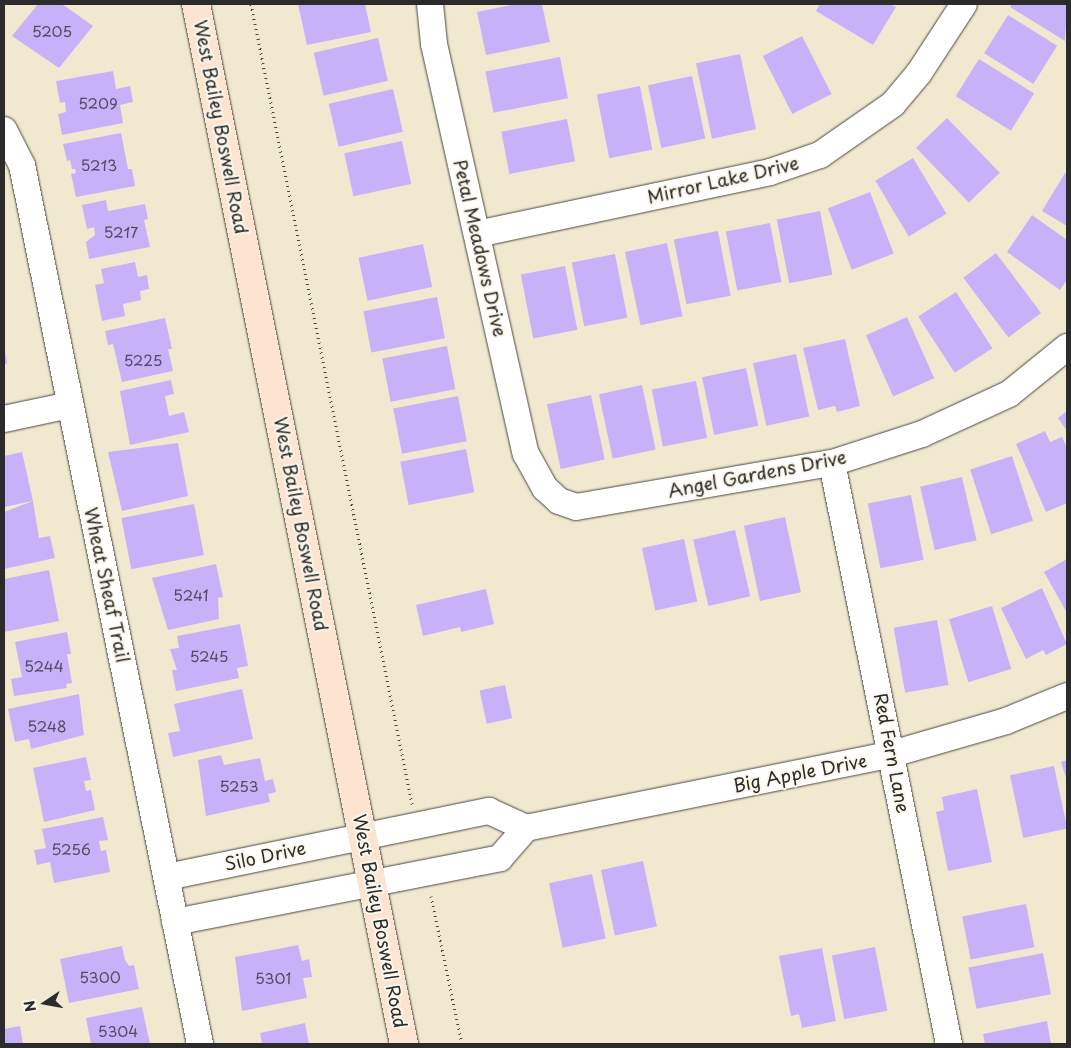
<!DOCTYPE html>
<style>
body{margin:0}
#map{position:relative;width:1071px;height:1048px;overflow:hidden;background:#f1e9cf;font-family:"Playpen Sans",sans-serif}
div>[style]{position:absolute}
.building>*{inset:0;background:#c7b2fa;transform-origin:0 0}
.path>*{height:3px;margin-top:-1.5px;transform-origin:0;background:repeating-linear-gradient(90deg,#494844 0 1px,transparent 0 5px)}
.roads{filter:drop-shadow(0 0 1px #494844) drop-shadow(0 0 1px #494844)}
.minor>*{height:26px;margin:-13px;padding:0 13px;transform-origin:13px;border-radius:13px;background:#fff}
.secondary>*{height:28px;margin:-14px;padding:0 14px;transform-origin:14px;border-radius:14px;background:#fde4d1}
span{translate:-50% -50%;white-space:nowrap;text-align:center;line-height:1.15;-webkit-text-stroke:4px #fbf7ec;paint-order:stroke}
.number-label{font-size:15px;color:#524d5f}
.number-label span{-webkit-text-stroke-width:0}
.street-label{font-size:18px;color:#2b2b2b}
.frame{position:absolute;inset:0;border:5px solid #2b2b2b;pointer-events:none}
.north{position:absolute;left:20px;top:978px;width:50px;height:50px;-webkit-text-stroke:4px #fbf7ec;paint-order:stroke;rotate:258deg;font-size:14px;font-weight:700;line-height:20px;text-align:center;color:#2b2b2b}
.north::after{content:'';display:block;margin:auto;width:18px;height:22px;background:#2b2b2b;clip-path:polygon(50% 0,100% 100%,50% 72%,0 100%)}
</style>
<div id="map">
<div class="building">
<div style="clip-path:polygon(38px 4px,62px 4px,93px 26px,59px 68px,12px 36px)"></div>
<div style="clip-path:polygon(298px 4px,365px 4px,371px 32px,307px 45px)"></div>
<div style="clip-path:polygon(516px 4px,542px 4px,550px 42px,486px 55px,477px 12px)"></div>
<div style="clip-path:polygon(820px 4px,890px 4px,896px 7px,873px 45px,816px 11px)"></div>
<div style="clip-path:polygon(1012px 4px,1067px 4px,1065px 41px,1010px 7px)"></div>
<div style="left:1008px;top:15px;width:58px;height:45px;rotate:32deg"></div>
<div style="left:802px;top:36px;width:65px;height:44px;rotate:63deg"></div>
<div style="left:378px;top:38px;width:44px;height:66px;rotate:77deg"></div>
<div style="left:740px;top:54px;width:77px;height:45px;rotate:78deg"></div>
<div style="left:560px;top:57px;width:42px;height:76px;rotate:79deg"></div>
<div style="left:979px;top:59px;width:65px;height:44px;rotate:32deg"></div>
<div style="clip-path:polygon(113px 71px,116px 89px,130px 86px,133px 102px,120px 105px,123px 123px,62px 135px,58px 114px,66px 112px,65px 102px,60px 103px,56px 81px)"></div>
<div style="left:692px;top:76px;width:64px;height:45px;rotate:78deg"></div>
<div style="left:640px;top:86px;width:65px;height:44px;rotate:79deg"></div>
<div style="left:393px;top:89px;width:44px;height:66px;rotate:77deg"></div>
<div style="left:947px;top:118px;width:76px;height:43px;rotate:46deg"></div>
<div style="left:567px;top:119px;width:43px;height:67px;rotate:79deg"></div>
<div style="clip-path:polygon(121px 133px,128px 169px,132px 169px,135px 186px,76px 197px,71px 174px,76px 173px,75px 169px,72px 169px,70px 160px,67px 161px,63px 144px)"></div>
<div style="left:402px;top:141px;width:44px;height:59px;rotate:78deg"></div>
<div style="left:913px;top:158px;width:65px;height:44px;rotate:59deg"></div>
<div style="clip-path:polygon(1065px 173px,1067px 174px,1067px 226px,1042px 211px)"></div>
<div style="left:870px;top:192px;width:66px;height:45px;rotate:69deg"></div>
<div style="clip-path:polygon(106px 200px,108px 211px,145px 204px,148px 219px,144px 220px,150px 247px,89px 259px,86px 242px,95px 235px,94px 227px,87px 229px,82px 205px)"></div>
<div style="left:820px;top:211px;width:65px;height:44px;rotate:79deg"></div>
<div style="clip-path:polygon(1032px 215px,1067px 240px,1067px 280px,1060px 290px,1007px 252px)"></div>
<div style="left:770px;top:223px;width:60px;height:45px;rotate:79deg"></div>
<div style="left:718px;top:231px;width:66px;height:45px;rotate:79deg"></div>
<div style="left:667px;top:243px;width:75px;height:43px;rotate:78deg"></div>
<div style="left:423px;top:244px;width:44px;height:66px;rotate:78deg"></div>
<div style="left:996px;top:253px;width:75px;height:41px;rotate:53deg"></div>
<div style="left:615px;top:254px;width:65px;height:44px;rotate:79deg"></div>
<div style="clip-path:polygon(135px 262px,138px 277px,147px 275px,149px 289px,140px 291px,141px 300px,123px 304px,125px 316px,102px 321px,95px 285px,104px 283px,101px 269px)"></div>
<div style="left:565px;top:266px;width:65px;height:45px;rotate:79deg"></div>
<div style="left:956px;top:292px;width:67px;height:45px;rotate:57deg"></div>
<div style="left:437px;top:297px;width:42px;height:75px;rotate:79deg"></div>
<div style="left:907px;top:317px;width:67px;height:45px;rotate:66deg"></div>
<div style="clip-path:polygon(165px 318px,172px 349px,168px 349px,173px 371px,122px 382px,113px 344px,108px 345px,105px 331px)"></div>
<div style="clip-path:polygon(845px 339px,860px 406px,837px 412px,835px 406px,818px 410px,803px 348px)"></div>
<div style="left:447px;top:346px;width:44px;height:66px;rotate:79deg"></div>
<div style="clip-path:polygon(5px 351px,7px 364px,4px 364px,4px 352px)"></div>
<div style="left:796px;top:354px;width:64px;height:44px;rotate:78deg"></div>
<div style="left:746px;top:368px;width:59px;height:45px;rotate:78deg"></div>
<div style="clip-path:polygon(171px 380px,174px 394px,165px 396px,169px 416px,184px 412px,189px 432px,130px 445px,120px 391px)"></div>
<div style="left:696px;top:381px;width:58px;height:45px;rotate:79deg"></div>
<div style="left:642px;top:385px;width:66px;height:44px;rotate:78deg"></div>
<div style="left:591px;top:395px;width:66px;height:45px;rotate:78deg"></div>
<div style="left:458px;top:396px;width:46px;height:66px;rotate:79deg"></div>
<div style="clip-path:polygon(1067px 411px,1067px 431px,1058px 418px)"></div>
<div style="clip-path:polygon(1045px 431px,1050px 442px,1062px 437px,1067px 448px,1067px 503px,1046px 512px,1016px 444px)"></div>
<div style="clip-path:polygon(178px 443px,188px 496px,122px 511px,108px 452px)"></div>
<div style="left:466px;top:449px;width:44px;height:67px;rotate:79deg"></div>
<div style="clip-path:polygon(22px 452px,33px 501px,4px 507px,4px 456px)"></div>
<div style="left:1012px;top:456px;width:68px;height:44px;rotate:72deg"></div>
<div style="left:962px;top:477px;width:65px;height:43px;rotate:77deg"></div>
<div style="left:911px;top:495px;width:66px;height:44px;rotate:79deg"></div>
<div style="clip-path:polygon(33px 501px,39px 538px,50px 536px,55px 558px,4px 569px,4px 512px)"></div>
<div style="left:194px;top:504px;width:52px;height:74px;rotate:79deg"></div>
<div style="left:785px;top:517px;width:77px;height:42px;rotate:78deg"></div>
<div style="left:735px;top:530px;width:68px;height:43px;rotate:77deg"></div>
<div style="left:684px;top:539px;width:64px;height:43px;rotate:78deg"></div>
<div style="clip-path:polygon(1067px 559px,1067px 613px,1044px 572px)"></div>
<div style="clip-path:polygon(216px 564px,223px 597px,218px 598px,219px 619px,168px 630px,152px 578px)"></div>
<div style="clip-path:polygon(49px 570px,59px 621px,4px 632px,4px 579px)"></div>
<div style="clip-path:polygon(1042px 588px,1067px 644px,1046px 655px,1043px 650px,1026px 659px,1001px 608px)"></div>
<div style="clip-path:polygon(486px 589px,494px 624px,461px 632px,460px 627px,423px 636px,416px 605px)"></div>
<div style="left:992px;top:606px;width:66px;height:45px;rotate:73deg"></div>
<div style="left:937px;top:620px;width:66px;height:44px;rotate:80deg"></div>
<div style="clip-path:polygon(240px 624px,248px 666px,237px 668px,239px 678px,176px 691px,172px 670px,177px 670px,170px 649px,179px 648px,177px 636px)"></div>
<div style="clip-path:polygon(67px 632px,71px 654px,67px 654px,72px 683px,66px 684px,67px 688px,14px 696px,11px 679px,22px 677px,15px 642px)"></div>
<div style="left:505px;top:685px;width:34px;height:26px;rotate:78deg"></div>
<div style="clip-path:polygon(242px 689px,253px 739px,173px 757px,168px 733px,180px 731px,174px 704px)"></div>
<div style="clip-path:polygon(79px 694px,84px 735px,31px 749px,29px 739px,15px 742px,8px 709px)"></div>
<div style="clip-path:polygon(221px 755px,224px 765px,260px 758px,265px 781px,273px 779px,276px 792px,268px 794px,270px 802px,206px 816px,198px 760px)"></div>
<div style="clip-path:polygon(86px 757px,91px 780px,84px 781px,86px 791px,91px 790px,95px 810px,44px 822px,33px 768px)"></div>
<div style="clip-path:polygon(1067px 760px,1067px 781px,1061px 762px)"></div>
<div style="left:1054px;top:766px;width:64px;height:45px;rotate:78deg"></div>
<div style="clip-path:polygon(977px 789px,992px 862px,948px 871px,936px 812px,944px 810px,942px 797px)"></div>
<div style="clip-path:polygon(103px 817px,108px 840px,99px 841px,101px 851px,106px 850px,110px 872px,54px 883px,50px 862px,37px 865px,34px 850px,46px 848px,42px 829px)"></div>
<div style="left:643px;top:861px;width:67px;height:43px;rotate:78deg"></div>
<div style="left:592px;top:874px;width:66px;height:44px;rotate:78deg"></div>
<div style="left:1026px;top:904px;width:44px;height:65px;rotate:79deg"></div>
<div style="clip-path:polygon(298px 945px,302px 961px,309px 959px,312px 977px,303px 978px,307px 998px,242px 1011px,235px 957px)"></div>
<div style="clip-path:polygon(122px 946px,125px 960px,129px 966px,134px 965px,139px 989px,69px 1003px,60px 959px)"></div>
<div style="left:875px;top:947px;width:65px;height:44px;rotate:79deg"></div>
<div style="clip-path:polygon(822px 948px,836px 1021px,802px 1028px,799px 1014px,791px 1016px,779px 956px)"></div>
<div style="left:1043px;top:953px;width:42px;height:76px;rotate:79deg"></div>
<div style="clip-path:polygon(142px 1007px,150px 1044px,91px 1044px,86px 1018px)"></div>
<div style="clip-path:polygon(1047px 1021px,1051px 1044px,985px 1044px,983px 1034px)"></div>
<div style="clip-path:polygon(305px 1023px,309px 1044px,262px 1044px,260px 1033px)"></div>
<div style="clip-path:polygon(20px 1026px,23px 1044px,4px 1044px,4px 1029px)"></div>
</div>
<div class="path">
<div style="left:251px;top:4px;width:816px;rotate:78.62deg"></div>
<div style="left:431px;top:896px;width:151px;rotate:78.2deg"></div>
</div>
<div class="roads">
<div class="minor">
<div style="left:430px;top:4px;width:40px;rotate:84.3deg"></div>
<div style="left:434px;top:44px;width:420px;rotate:77.4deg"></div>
<div style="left:526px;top:454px;width:39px;rotate:61deg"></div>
<div style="left:545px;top:488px;width:19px;rotate:43deg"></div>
<div style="left:559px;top:501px;width:18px;rotate:19deg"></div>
<div style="left:576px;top:507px;width:260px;rotate:-9.8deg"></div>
<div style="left:832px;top:463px;width:95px;rotate:-17.9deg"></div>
<div style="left:922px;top:434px;width:96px;rotate:-24.7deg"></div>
<div style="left:1009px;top:394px;width:75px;rotate:-39deg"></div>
<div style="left:4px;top:130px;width:39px;rotate:63deg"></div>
<div style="left:22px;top:165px;width:897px;rotate:78.55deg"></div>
<div style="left:477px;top:234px;width:299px;rotate:-11.9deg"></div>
<div style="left:770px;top:172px;width:53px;rotate:-18.8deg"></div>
<div style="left:820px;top:155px;width:89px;rotate:-34.9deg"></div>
<div style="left:893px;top:104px;width:40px;rotate:-50deg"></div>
<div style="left:919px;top:73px;width:82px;rotate:-56.9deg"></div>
<div style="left:4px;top:419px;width:67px;rotate:-12deg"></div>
<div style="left:832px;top:463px;width:593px;rotate:78.61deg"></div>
<div style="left:167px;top:877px;width:329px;rotate:-11.6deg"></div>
<div style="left:489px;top:811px;width:41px;rotate:24.7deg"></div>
<div style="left:526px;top:828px;width:373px;rotate:-11.4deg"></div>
<div style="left:892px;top:754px;width:119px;rotate:-16.1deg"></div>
<div style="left:1006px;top:721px;width:66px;rotate:-22.3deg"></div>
<div style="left:175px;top:922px;width:331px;rotate:-11.1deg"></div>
<div style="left:500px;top:858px;width:40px;rotate:-49deg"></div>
</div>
<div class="secondary">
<div style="left:196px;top:4px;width:1061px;rotate:78.69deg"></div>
</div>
</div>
<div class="number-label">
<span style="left:52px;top:31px">5205</span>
<span style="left:98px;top:103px">5209</span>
<span style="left:99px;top:165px">5213</span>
<span style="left:121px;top:232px">5217</span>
<span style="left:143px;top:360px">5225</span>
<span style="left:191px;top:595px">5241</span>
<span style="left:209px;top:656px">5245</span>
<span style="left:44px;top:666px">5244</span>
<span style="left:47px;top:726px">5248</span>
<span style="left:239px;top:786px">5253</span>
<span style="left:71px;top:849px">5256</span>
<span style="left:100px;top:977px">5300</span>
<span style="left:273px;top:978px">5301</span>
<span style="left:118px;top:1031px">5304</span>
</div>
<div class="street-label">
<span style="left:221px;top:127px;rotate:79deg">West Bailey Boswell Road</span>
<span style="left:723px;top:180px;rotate:-13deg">Mirror Lake Drive</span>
<span style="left:480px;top:248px;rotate:77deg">Petal Meadows Drive</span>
<span style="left:757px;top:474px;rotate:-11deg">Angel Gardens Drive</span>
<span style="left:301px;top:524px;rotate:79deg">West Bailey Boswell Road</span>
<span style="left:107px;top:585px;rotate:78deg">Wheat Sheaf Trail</span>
<span style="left:892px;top:753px;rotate:79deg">Red Fern Lane</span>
<span style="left:800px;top:773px;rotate:-11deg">Big Apple Drive</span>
<span style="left:265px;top:856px;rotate:-12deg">Silo Drive</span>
<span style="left:380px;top:921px;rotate:79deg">West Bailey Boswell Road</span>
</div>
<div class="frame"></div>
<div class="north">N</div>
</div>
